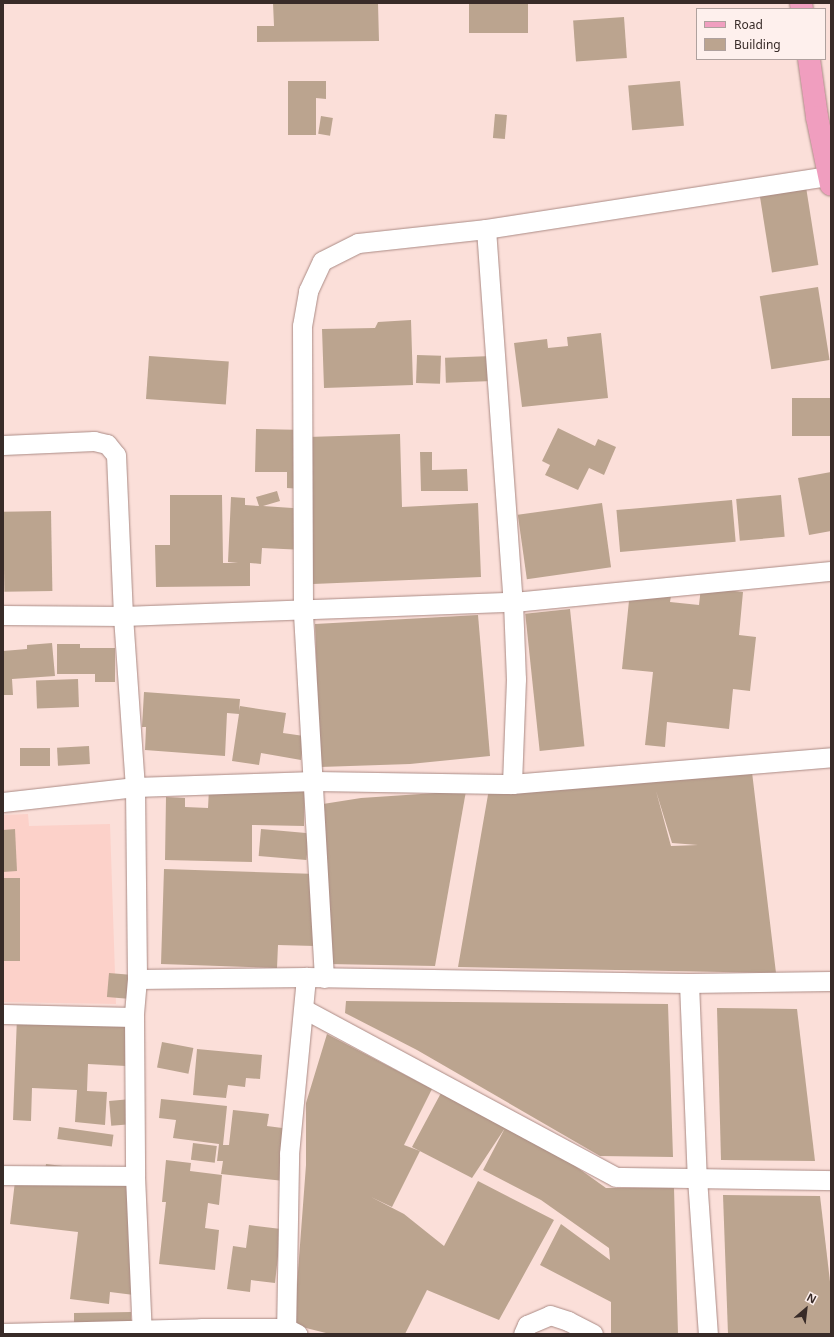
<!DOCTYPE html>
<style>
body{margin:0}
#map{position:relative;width:834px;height:1337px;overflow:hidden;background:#fbdfd9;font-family:"Noto Sans",sans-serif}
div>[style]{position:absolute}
.built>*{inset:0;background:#fcd1c9}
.building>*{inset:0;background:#bba48f;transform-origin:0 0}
.roads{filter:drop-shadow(0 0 1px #ab8b85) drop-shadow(0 0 1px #ab8b85)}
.street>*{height:19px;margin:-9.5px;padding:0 9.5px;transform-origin:9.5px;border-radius:9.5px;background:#fff}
.primary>*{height:22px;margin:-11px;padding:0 11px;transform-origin:11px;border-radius:11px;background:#f09ebf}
span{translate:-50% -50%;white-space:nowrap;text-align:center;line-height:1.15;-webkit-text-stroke:3px #fef0ed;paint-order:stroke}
.frame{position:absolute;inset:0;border:4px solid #382b28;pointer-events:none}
.legend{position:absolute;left:696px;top:8px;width:130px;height:52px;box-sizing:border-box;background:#fef0ed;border:1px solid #afa19e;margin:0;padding:5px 7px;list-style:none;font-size:12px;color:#382b28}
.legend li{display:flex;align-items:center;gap:8px;height:20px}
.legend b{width:20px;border:1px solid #afa19e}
.north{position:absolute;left:786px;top:1289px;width:40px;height:40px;-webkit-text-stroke:3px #fef0ed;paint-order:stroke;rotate:28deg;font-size:11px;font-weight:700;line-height:16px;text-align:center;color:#382b28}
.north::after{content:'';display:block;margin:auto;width:14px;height:18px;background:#382b28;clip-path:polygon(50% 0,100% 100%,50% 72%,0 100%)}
</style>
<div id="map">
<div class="built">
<div style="clip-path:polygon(28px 814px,29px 826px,110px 824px,116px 1004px,3px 1002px,3px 815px)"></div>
</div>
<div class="building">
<div style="clip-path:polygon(273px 3px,378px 3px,379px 41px,257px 42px,257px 26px,274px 26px)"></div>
<div style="left:469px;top:3px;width:59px;height:30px"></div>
<div style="left:624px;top:17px;width:41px;height:51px;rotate:86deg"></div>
<div style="clip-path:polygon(288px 81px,326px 81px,326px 99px,316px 98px,316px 135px,288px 135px)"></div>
<div style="left:680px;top:81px;width:45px;height:52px;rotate:85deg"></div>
<div style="left:495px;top:114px;width:12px;height:24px;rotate:5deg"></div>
<div style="left:321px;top:116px;width:12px;height:18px;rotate:9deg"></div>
<div style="left:806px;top:187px;width:79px;height:47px;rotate:81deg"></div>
<div style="left:818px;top:287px;width:74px;height:59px;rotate:81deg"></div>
<div style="clip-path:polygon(411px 320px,413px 385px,324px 388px,322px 329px,375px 328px,378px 322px)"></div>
<div style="clip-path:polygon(601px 333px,608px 398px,522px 407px,514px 343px,547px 339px,548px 348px,568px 346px,567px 337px)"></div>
<div style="left:417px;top:355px;width:24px;height:28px;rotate:2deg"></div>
<div style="left:149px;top:356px;width:80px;height:43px;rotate:4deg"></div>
<div style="left:492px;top:356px;width:25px;height:47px;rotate:88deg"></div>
<div style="left:831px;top:398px;width:38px;height:39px;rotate:90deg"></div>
<div style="clip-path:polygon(558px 428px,595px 446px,598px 439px,616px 447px,604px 475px,589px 468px,578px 490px,545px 475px,550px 465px,542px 461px)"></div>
<div style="clip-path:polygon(256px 429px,307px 430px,302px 489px,287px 488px,287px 472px,255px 472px)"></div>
<div style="clip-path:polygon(400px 434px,402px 507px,478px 503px,481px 577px,313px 584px,308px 437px)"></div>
<div style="clip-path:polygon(420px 452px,432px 452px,432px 470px,467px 469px,468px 491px,421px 491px)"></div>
<div style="clip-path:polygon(831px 472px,831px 531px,809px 535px,798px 478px)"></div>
<div style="clip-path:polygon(277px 491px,280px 501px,263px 506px,307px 509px,305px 550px,262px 548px,261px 564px,250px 563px,250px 586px,156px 587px,155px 545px,170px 545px,170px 495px,222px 495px,223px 563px,238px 563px,228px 562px,231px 497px,245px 498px,245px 505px,259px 506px,256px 497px)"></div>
<div style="left:781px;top:495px;width:42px;height:45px;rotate:85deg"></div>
<div style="left:732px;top:500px;width:42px;height:116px;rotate:85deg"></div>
<div style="left:602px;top:503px;width:65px;height:85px;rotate:82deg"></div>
<div style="left:51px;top:511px;width:80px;height:48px;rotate:89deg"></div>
<div style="clip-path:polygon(701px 587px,743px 592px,739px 635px,756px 637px,750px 691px,733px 689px,729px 729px,667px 722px,665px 747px,645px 745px,653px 672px,622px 669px,630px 591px,671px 596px,670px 602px,699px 605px)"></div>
<div style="left:570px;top:609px;width:138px;height:45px;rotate:84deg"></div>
<div style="clip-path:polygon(478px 615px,490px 756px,410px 764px,320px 767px,315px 624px)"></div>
<div style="clip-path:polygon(52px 643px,55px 676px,12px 679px,13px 695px,3px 695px,3px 651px,27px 649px,27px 645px)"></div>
<div style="clip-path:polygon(57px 644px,80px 644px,80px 648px,115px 648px,115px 682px,95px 682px,95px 674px,57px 674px)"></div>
<div style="left:78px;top:679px;width:28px;height:42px;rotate:88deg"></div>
<div style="clip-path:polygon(144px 692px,240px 699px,239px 711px,240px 706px,286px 713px,283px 733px,304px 736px,301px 760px,261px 753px,259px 765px,232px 761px,239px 714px,227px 713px,225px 756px,145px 750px,146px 727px,142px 727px)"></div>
<div style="left:89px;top:746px;width:18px;height:32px;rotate:87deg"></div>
<div style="left:20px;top:748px;width:30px;height:18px"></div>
<div style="clip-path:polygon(evenodd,752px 772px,776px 973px,458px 967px,489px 789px,752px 772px,656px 791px,672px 843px,698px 845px,671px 846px,656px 791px)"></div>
<div style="clip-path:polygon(209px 789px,305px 791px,304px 826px,252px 825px,252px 862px,165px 860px,166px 797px,185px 798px,185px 807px,208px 808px)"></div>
<div style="clip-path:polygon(466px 791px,435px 966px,327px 964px,323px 804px,361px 798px)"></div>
<div style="clip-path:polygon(15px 829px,17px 871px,3px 872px,3px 830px)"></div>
<div style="left:261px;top:829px;width:48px;height:27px;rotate:5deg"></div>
<div style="clip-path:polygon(164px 869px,317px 874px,315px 946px,278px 945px,277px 968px,161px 964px)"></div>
<div style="left:3px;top:878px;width:17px;height:83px"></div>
<div style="left:109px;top:973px;width:21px;height:24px;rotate:5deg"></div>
<div style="clip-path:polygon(346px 1001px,668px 1004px,673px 1157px,600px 1156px,417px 1050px,345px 1013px)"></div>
<div style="clip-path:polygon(717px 1008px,797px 1009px,815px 1161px,721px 1160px)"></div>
<div style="clip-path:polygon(17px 1017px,128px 1022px,126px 1066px,88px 1064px,87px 1091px,107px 1092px,105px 1125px,75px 1122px,77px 1090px,32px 1088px,31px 1121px,13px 1120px)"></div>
<div style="clip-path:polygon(327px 1034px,432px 1089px,404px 1145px,420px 1151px,392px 1207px,371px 1197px,404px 1214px,444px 1246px,478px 1181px,554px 1220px,499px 1320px,427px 1290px,405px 1334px,330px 1334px,294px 1325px,306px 1165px,306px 1103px)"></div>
<div style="left:162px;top:1042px;width:32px;height:26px;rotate:11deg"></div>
<div style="clip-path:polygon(197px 1049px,262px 1055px,260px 1079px,246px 1078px,245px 1087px,228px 1085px,226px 1098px,193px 1095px)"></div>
<div style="clip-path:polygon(441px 1093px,564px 1158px,606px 1188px,674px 1188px,678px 1334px,611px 1333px,611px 1302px,540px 1265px,561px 1224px,610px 1260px,609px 1248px,541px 1200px,483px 1170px,505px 1128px,472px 1178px,412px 1147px)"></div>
<div style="left:131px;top:1099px;width:25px;height:22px;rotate:85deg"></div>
<div style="clip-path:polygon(161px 1099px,227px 1106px,223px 1145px,229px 1145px,233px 1110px,269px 1114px,267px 1126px,290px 1129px,284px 1181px,221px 1174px,223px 1161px,217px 1161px,219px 1144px,173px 1138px,176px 1120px,159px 1118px)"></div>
<div style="left:59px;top:1127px;width:55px;height:12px;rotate:8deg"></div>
<div style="left:193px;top:1143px;width:24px;height:17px;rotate:7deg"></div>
<div style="clip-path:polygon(166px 1160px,191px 1163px,190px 1171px,222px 1175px,219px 1205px,208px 1203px,205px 1228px,219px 1230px,215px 1270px,159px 1264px,166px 1202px,162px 1202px)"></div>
<div style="clip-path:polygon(46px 1164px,130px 1174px,134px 1295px,110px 1292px,109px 1304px,70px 1299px,78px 1232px,10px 1224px,15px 1181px,43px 1184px)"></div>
<div style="clip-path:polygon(723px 1195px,820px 1196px,831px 1290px,831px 1334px,728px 1334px)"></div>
<div style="clip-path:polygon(249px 1225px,281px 1229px,275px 1283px,251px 1280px,250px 1292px,227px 1289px,233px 1246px,246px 1248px)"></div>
<div style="clip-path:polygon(131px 1312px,131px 1334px,74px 1323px,74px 1313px)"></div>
</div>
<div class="roads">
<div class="street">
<div style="left:486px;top:229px;width:374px;rotate:85.9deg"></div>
<div style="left:513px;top:602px;width:77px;rotate:87.8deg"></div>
<div style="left:516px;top:679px;width:105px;rotate:92.2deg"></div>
<div style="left:3px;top:445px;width:91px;rotate:-2.5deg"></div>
<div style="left:94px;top:441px;width:13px;rotate:13deg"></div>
<div style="left:107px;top:444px;width:14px;rotate:51deg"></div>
<div style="left:116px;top:455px;width:161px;rotate:87.5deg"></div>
<div style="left:123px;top:616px;width:171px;rotate:86deg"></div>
<div style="left:135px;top:787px;width:192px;rotate:89.4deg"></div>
<div style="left:137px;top:979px;width:38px;rotate:95deg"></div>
<div style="left:134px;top:1017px;width:159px;rotate:89.6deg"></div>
<div style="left:135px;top:1176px;width:158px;rotate:87.5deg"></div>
<div style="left:3px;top:615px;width:120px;rotate:0.5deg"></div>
<div style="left:123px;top:616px;width:390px;rotate:-2.1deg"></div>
<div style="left:513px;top:602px;width:320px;rotate:-5.6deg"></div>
<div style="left:3px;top:802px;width:133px;rotate:-6.5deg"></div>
<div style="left:135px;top:787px;width:179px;rotate:-1.9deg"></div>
<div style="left:314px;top:781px;width:198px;rotate:0.9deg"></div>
<div style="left:512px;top:784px;width:320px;rotate:-4.8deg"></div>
<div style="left:324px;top:978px;width:369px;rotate:-93.3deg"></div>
<div style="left:303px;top:610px;width:284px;rotate:-90.2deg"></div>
<div style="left:302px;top:326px;width:36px;rotate:-80deg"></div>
<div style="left:308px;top:291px;width:33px;rotate:-65deg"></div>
<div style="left:322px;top:261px;width:40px;rotate:-26.6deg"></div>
<div style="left:358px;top:243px;width:129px;rotate:-6.2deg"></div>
<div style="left:486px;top:229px;width:347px;rotate:-8.8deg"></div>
<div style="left:137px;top:979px;width:169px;rotate:-0.7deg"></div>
<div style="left:306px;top:977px;width:383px;rotate:0.9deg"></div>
<div style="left:689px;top:983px;width:142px;rotate:-0.8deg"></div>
<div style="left:689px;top:983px;width:195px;rotate:87.7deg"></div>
<div style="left:697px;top:1178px;width:156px;rotate:86deg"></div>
<div style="left:304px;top:1009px;width:354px;rotate:28.3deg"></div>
<div style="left:616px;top:1177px;width:215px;rotate:0.8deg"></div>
<div style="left:3px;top:1014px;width:131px;rotate:1.3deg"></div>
<div style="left:3px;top:1175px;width:132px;rotate:0.4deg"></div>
<div style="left:3px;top:1333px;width:198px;rotate:-1.4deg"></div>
<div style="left:201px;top:1328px;width:85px"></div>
<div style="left:286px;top:1328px;width:13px;rotate:27deg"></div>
<div style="left:286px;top:1334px;width:180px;rotate:-89deg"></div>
<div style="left:289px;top:1154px;width:178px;rotate:-84.5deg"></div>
<div style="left:523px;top:1334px;width:10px;rotate:-66deg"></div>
<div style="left:527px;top:1325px;width:25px;rotate:-23deg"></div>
<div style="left:550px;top:1315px;width:19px;rotate:18deg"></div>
<div style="left:568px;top:1321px;width:28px;rotate:27deg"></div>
</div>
<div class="primary">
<div style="left:801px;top:3px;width:6px;rotate:81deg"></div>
<div style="left:809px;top:59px;width:59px;rotate:82.1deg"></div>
<div style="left:817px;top:117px;width:69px;rotate:78.4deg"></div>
</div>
</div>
<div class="frame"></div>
<ul class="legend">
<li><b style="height:5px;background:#f09ebf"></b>Road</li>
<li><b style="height:11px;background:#bba48f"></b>Building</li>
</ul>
<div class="north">N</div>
</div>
